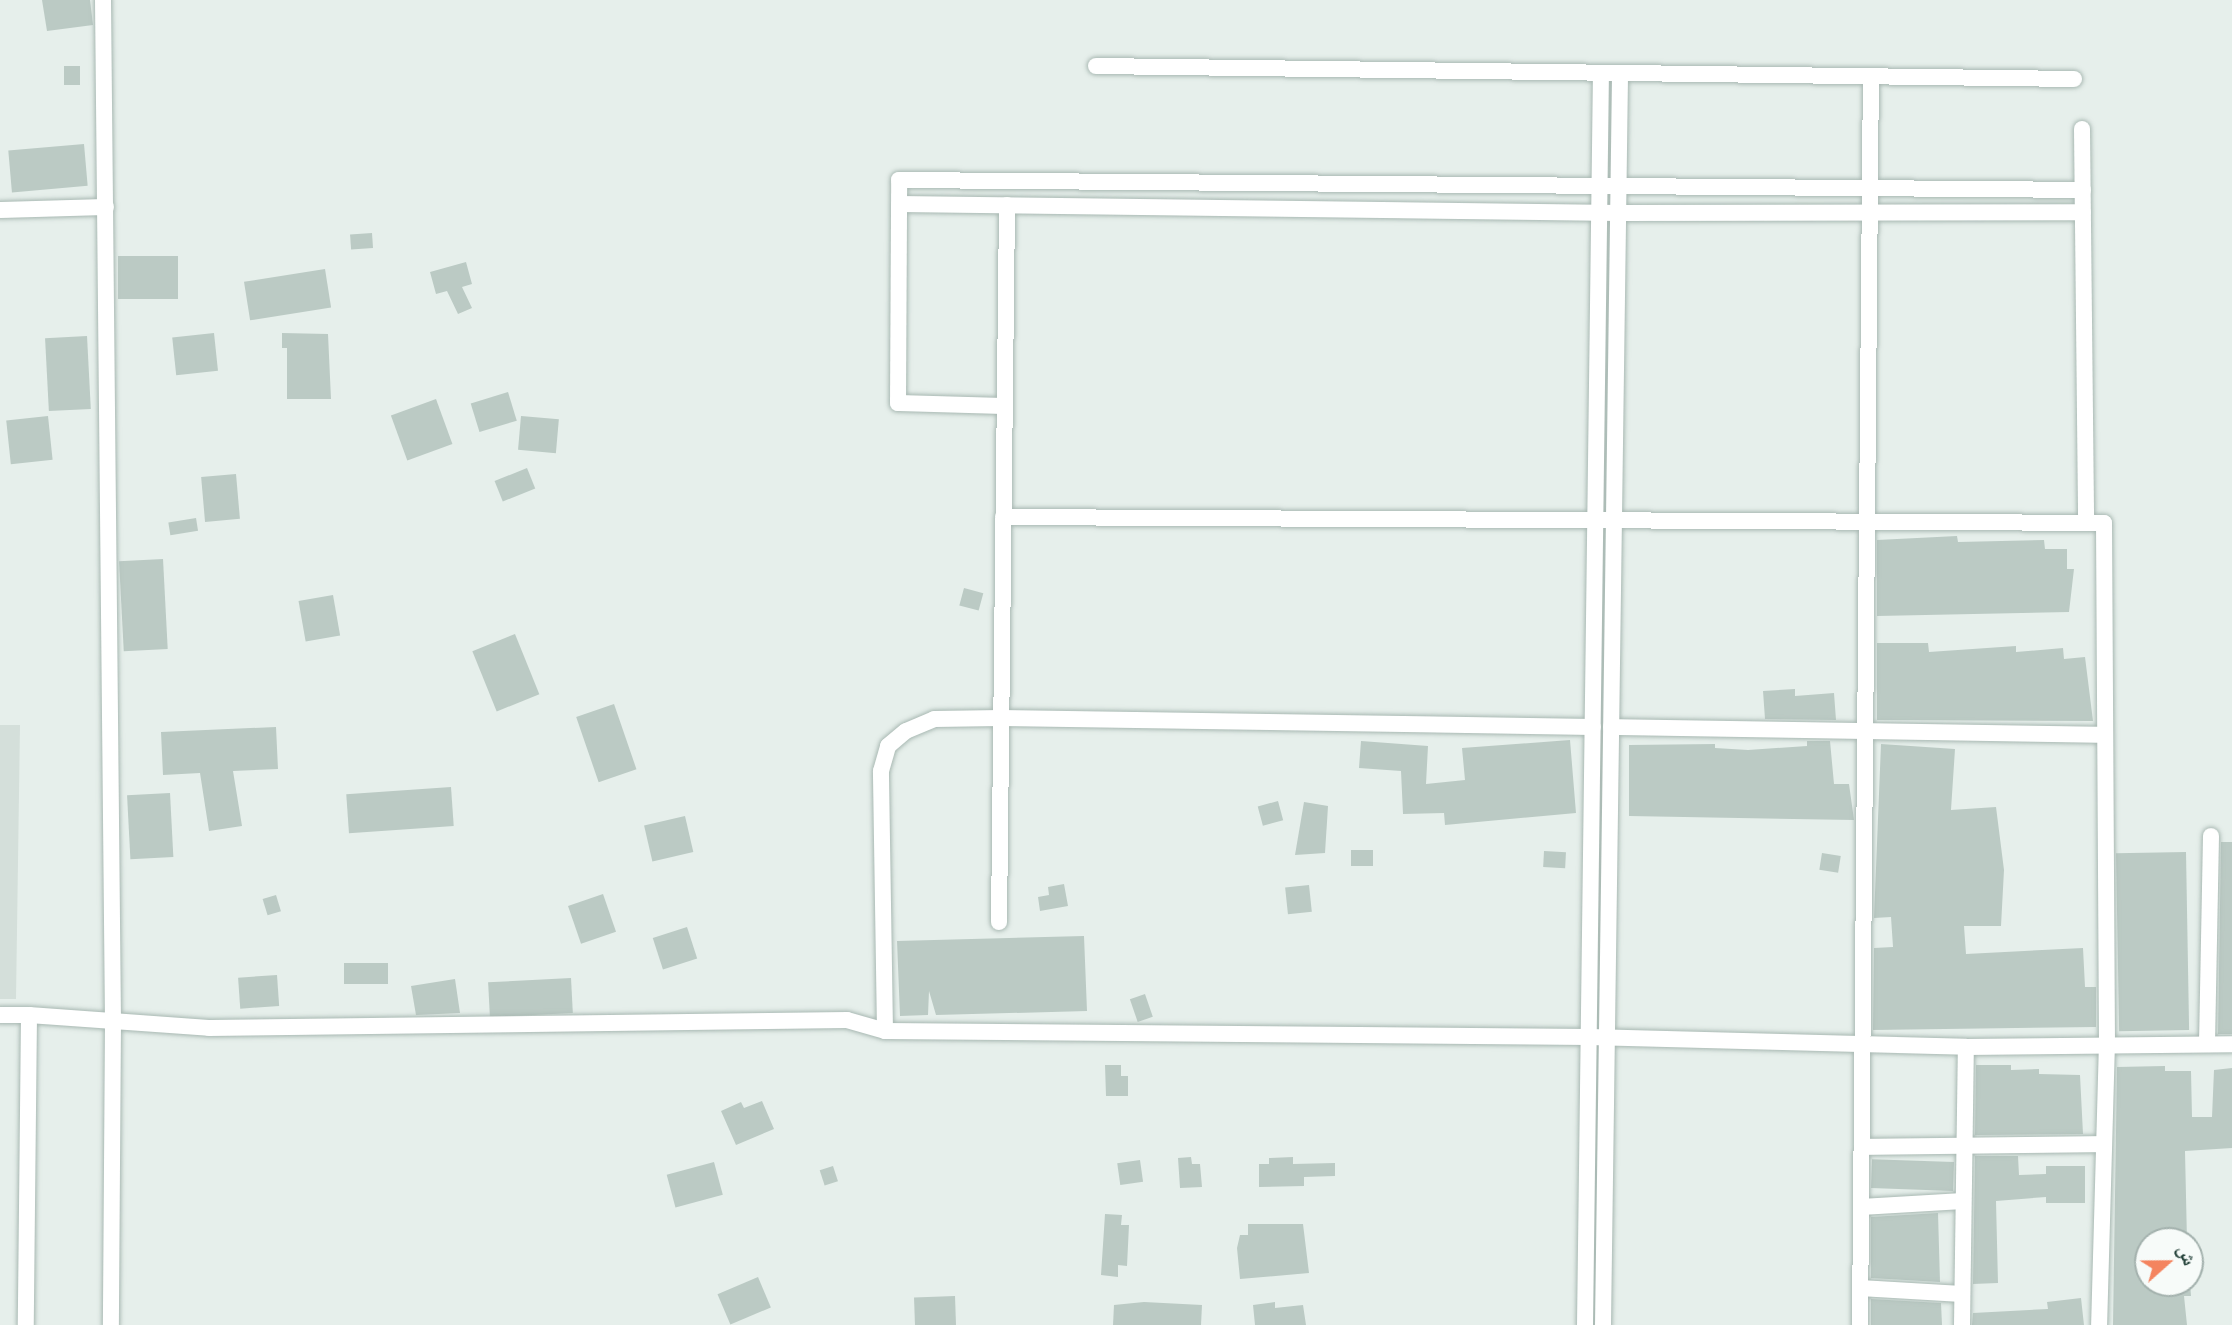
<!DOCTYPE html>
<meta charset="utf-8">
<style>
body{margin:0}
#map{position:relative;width:2232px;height:1325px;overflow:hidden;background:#e6efeb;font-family:Roboto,"Noto Naskh Arabic",sans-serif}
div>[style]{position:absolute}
.built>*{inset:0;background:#d4dfda}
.building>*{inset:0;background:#bbcac4;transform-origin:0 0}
.roads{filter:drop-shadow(0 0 2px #a8b8b2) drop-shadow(0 0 2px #a8b8b2)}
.street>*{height:16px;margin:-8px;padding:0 8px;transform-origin:8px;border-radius:8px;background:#fff}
span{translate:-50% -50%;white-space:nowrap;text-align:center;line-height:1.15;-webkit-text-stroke:5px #f7fbf9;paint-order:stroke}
.north{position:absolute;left:2134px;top:1227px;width:70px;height:70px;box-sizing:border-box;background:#f7fbf9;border:2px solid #a3b1ad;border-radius:50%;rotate:69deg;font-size:19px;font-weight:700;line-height:28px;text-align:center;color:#24423a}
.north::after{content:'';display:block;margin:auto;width:24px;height:32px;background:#f4845f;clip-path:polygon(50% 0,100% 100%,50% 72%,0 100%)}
</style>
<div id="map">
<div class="built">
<div style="clip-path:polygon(0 725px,20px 725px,16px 999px,0 999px)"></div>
</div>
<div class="building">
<div style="clip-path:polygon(42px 0,90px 0,93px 25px,47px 31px)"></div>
<div style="left:64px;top:66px;width:16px;height:19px"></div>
<div style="left:84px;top:144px;width:42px;height:76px;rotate:85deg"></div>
<div style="left:372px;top:233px;width:15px;height:22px;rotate:86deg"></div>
<div style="left:118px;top:256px;width:60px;height:43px"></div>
<div style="clip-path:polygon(466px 262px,472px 284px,462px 287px,472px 308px,458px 314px,447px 291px,436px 294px,430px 272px)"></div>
<div style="left:325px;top:269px;width:39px;height:82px;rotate:81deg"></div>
<div style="left:214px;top:333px;width:38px;height:42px;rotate:84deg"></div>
<div style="clip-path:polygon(282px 333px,328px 334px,331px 399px,287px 399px,287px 348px,282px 348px)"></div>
<div style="left:87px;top:336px;width:73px;height:42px;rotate:87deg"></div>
<div style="left:508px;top:392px;width:30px;height:39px;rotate:73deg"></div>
<div style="left:436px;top:399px;width:48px;height:48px;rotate:70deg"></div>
<div style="left:48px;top:416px;width:44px;height:42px;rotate:84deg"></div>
<div style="left:521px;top:416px;width:38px;height:34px;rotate:5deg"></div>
<div style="left:527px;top:468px;width:22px;height:35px;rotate:68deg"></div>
<div style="left:236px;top:474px;width:45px;height:35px;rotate:85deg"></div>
<div style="left:196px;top:518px;width:13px;height:28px;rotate:81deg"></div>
<div style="clip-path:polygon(1957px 536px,1958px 542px,2044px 540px,2045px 549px,2067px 549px,2067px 569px,2074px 569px,2069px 612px,1877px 616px,1877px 540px)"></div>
<div style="left:163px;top:559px;width:90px;height:44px;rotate:87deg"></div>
<div style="left:964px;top:588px;width:20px;height:18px;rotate:15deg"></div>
<div style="left:333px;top:595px;width:41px;height:35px;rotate:80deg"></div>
<div style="left:515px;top:634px;width:65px;height:46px;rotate:68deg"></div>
<div style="clip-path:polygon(1877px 643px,1928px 643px,1929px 652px,2016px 646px,2016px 652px,2063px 648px,2064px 659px,2085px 657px,2093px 721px,1877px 720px)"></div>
<div style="clip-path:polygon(1795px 689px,1795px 696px,1834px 693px,1836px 720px,1765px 719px,1763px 691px)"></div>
<div style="left:614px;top:704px;width:69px;height:40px;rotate:71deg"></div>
<div style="clip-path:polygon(276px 727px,278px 769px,233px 771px,242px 826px,209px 831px,200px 773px,163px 775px,161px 732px)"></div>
<div style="clip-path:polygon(1570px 740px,1576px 813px,1445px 825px,1444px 813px,1403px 814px,1401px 771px,1359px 768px,1361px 741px,1428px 746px,1426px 784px,1465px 780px,1462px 748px)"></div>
<div style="clip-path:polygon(1807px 741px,1830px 741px,1834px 784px,1849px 784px,1854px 820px,1629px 816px,1629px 745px,1715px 744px,1715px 748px,1748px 750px,1807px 746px)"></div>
<div style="clip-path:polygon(1881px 744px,1955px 749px,1951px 810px,1996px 807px,2004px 870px,2001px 926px,1964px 926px,1966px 954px,2083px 948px,2085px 987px,2096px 987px,2096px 1027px,1873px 1030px,1874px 948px,1893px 947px,1891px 917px,1874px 918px)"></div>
<div style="left:451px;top:787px;width:39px;height:105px;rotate:86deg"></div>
<div style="left:170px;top:793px;width:64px;height:43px;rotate:87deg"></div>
<div style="left:1278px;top:801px;width:20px;height:21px;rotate:75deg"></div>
<div style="clip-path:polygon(1304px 802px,1328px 806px,1325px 853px,1295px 855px)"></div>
<div style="left:685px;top:816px;width:37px;height:42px;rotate:77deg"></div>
<div style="clip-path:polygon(2221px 842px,2232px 842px,2232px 1034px,2218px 1034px)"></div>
<div style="left:1351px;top:850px;width:22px;height:16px"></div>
<div style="left:1544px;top:851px;width:22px;height:16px;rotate:3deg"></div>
<div style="left:2186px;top:852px;width:178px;height:70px;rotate:89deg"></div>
<div style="left:1822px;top:853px;width:19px;height:17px;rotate:9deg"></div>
<div style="clip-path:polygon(1064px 884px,1068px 906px,1040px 911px,1038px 897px,1049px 895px,1048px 887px)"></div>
<div style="left:1309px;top:885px;width:27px;height:24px;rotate:84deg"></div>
<div style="left:603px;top:894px;width:40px;height:37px;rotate:71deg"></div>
<div style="left:276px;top:895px;width:17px;height:14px;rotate:73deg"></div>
<div style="left:687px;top:927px;width:33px;height:36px;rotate:72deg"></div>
<div style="clip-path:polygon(1084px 936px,1087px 1011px,936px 1015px,929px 991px,928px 1015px,900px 1016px,897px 941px)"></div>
<div style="left:344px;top:963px;width:44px;height:21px"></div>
<div style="left:277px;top:975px;width:31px;height:39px;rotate:86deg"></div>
<div style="left:571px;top:978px;width:35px;height:83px;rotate:87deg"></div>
<div style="clip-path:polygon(455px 979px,460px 1013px,416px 1015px,411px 986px)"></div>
<div style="left:1145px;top:994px;width:24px;height:16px;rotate:71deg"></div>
<div style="clip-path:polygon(1105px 1065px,1121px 1065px,1121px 1076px,1128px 1076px,1128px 1096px,1106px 1096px)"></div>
<div style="clip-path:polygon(1976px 1065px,2011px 1065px,2011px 1070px,2039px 1069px,2039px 1074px,2080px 1075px,2083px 1134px,1975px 1135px)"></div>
<div style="clip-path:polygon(2165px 1066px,2165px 1071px,2191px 1071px,2192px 1117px,2212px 1117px,2214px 1070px,2232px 1068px,2232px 1148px,2185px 1151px,2187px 1241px,2148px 1241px,2148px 1283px,2190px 1283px,2191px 1296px,2184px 1296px,2187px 1325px,2113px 1325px,2117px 1067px)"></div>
<div style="clip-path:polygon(762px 1101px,774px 1129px,736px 1145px,721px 1111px,741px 1102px,744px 1108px)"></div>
<div style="clip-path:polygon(1975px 1156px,2018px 1156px,2019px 1175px,2046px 1174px,2046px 1166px,2085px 1166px,2085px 1203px,2046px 1203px,2046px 1197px,1996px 1201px,1998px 1283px,1973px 1284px)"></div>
<div style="clip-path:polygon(1191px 1157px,1192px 1164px,1200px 1164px,1202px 1187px,1180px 1188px,1178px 1158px)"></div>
<div style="clip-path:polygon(1293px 1157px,1293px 1164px,1335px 1163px,1335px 1176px,1304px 1177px,1304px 1186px,1259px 1187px,1259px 1164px,1269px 1164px,1269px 1158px)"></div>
<div style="left:1140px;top:1160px;width:22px;height:23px;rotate:82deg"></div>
<div style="left:714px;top:1162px;width:34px;height:49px;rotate:75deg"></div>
<div style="left:1954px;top:1162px;width:29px;height:82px;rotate:92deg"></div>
<div style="left:833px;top:1166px;width:16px;height:14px;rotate:72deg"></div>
<div style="clip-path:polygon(1938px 1213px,1940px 1282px,1871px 1278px,1871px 1217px)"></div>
<div style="clip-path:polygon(1105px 1214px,1122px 1215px,1121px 1225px,1129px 1225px,1127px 1266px,1118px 1265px,1118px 1277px,1101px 1275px)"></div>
<div style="clip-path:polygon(1248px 1224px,1303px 1224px,1309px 1273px,1240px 1279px,1237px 1248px,1240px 1235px,1248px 1235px)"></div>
<div style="left:758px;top:1277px;width:33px;height:44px;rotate:67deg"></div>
<div style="left:955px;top:1296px;width:29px;height:41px;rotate:88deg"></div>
<div style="clip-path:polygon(2081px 1298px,2084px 1325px,1972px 1325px,1973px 1313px,2048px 1309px,2047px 1302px)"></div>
<div style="clip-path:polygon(1871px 1299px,1941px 1303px,1942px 1325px,1871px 1325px)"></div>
<div style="clip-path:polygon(1144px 1302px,1202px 1305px,1201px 1325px,1113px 1325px,1114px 1305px)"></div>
<div style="clip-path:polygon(1275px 1302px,1275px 1308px,1303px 1305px,1306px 1325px,1255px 1325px,1253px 1305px)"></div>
</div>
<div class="roads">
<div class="street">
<div style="left:103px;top:0;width:1022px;rotate:89.44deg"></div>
<div style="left:113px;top:1022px;width:303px;rotate:90.4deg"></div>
<div style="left:1096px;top:66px;width:978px;rotate:0.76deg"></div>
<div style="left:2082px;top:129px;width:392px;rotate:89.4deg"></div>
<div style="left:899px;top:204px;width:719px;rotate:0.72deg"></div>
<div style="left:1618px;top:213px;width:465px;rotate:-0.1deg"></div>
<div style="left:0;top:210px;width:106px;rotate:-1.6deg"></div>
<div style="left:1004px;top:406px;width:106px;rotate:-178.4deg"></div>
<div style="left:898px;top:403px;width:223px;rotate:-89.7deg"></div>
<div style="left:899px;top:180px;width:1184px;rotate:0.48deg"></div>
<div style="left:1003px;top:517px;width:1101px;rotate:0.31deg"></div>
<div style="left:2104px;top:523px;width:519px;rotate:89.67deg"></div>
<div style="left:2107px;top:1042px;width:283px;rotate:91.6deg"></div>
<div style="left:1611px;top:727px;width:494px;rotate:0.9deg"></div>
<div style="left:999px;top:922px;width:717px;rotate:-89.36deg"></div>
<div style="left:0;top:1015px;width:29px"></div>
<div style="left:29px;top:1015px;width:310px;rotate:90.6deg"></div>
<div style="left:29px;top:1015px;width:180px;rotate:4.1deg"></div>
<div style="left:209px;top:1028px;width:638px;rotate:-0.72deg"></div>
<div style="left:847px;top:1020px;width:40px;rotate:16deg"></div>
<div style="left:885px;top:1031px;width:704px;rotate:0.49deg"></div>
<div style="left:1589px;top:1037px;width:377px;rotate:1.5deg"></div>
<div style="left:1966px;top:1047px;width:266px;rotate:-0.6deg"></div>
<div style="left:885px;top:1031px;width:260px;rotate:-90.9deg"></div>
<div style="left:881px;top:771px;width:26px;rotate:-74deg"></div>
<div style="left:888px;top:746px;width:23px;rotate:-40deg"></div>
<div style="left:906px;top:731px;width:30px;rotate:-23deg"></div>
<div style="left:934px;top:719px;width:67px;rotate:-0.9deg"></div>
<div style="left:1001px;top:718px;width:592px;rotate:0.87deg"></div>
<div style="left:2207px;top:1044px;width:208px;rotate:-88.9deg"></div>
<div style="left:1862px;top:1147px;width:241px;rotate:-0.7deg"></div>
<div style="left:1861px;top:1207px;width:102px;rotate:-3.4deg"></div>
<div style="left:1860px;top:1288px;width:102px;rotate:3.4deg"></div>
<div style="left:1585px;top:1325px;width:1252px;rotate:-89.27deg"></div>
<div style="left:1603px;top:1325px;width:1252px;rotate:-89.22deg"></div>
<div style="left:1860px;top:1325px;width:1248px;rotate:-89.5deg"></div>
<div style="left:1962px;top:1325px;width:278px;rotate:-89.2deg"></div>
</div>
</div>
<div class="north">ش</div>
</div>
